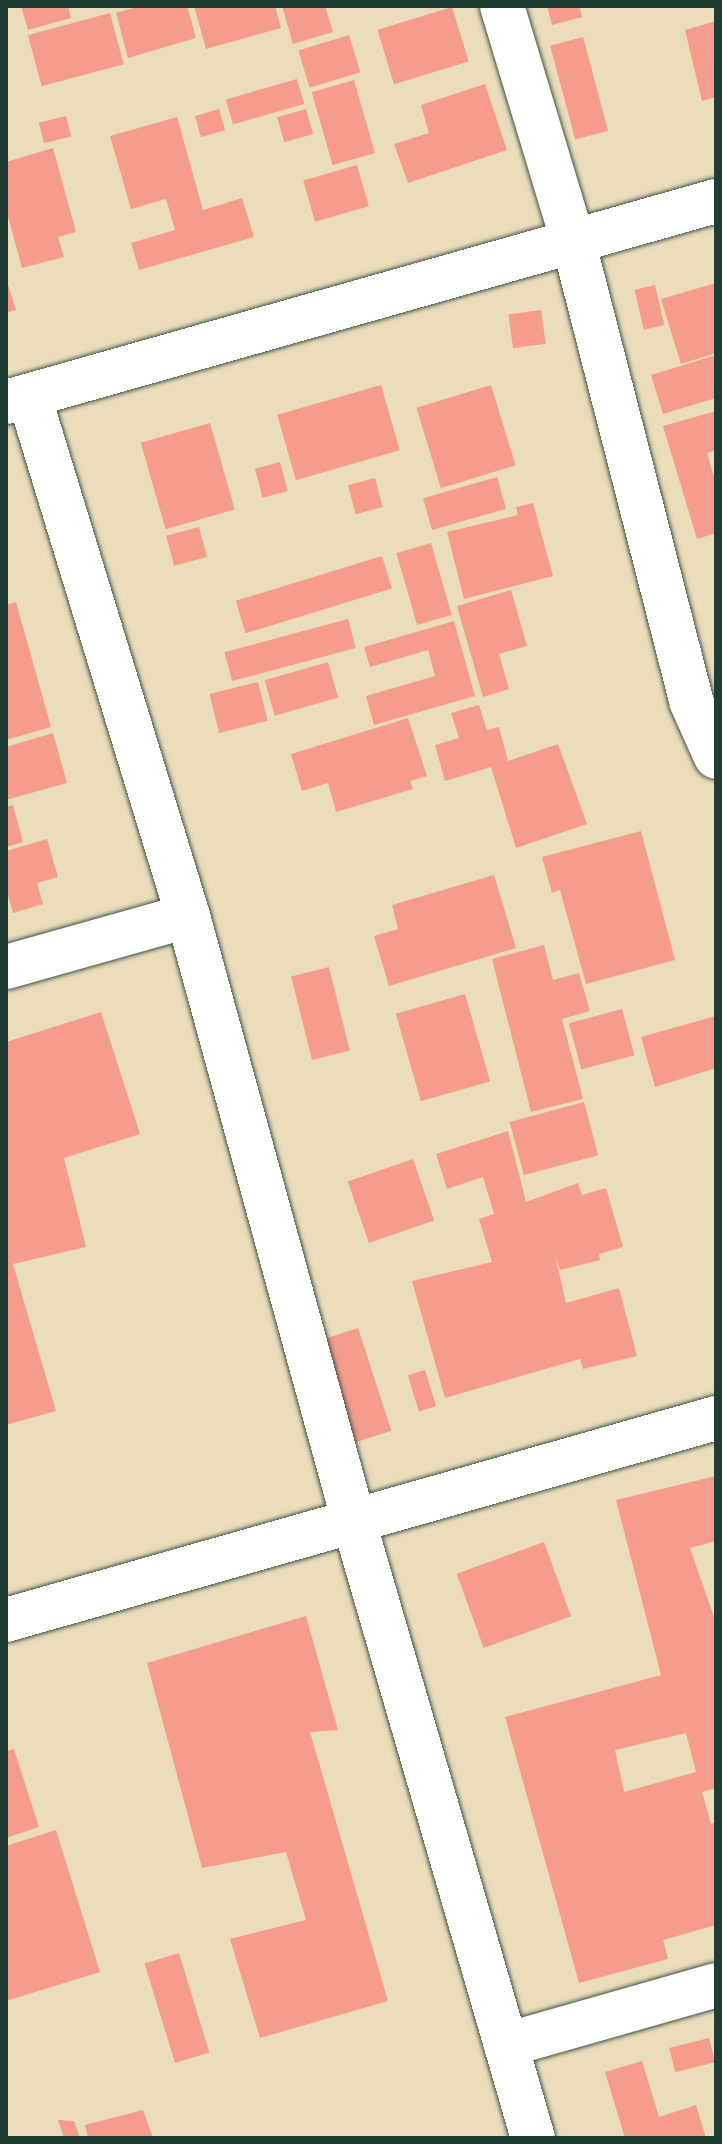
<!DOCTYPE html>
<style>
body{margin:0}
#map{position:relative;width:722px;height:2144px;overflow:hidden;background:#ebddba;font-family:"Patrick Hand",sans-serif}
div>[style]{position:absolute}
.building>*{inset:0;background:#f59c8c;transform-origin:0 0}
.roads{filter:drop-shadow(0 0 2px #3e5548) drop-shadow(0 0 2px #3e5548)}
.street>*{height:44px;margin:-22px;padding:0 22px;transform-origin:22px;border-radius:22px;background:#fff}
span{translate:-50% -50%;white-space:nowrap;text-align:center;line-height:1.15;-webkit-text-stroke:7px #f6f6f2;paint-order:stroke}
.frame{position:absolute;inset:0;border:8px solid #1f3d34;pointer-events:none}
</style>
<div id="map">
<div class="building">
<div style="clip-path:polygon(21px 6px,68px 6px,71px 18px,28px 30px)"></div>
<div style="clip-path:polygon(140px 6px,187px 6px,196px 38px,128px 58px,116px 13px)"></div>
<div style="clip-path:polygon(194px 6px,275px 6px,281px 28px,206px 49px)"></div>
<div style="clip-path:polygon(282px 6px,325px 6px,333px 32px,293px 44px)"></div>
<div style="clip-path:polygon(547px 6px,579px 6px,582px 17px,552px 25px)"></div>
<div style="left:452px;top:7px;width:57px;height:78px;rotate:73deg"></div>
<div style="left:110px;top:13px;width:53px;height:85px;rotate:75deg"></div>
<div style="clip-path:polygon(716px 21px,716px 97px,702px 101px,685px 30px)"></div>
<div style="left:349px;top:35px;width:39px;height:53px;rotate:73deg"></div>
<div style="left:583px;top:37px;width:97px;height:34px;rotate:75deg"></div>
<div style="left:297px;top:79px;width:26px;height:74px;rotate:74deg"></div>
<div style="left:354px;top:80px;width:76px;height:44px;rotate:74deg"></div>
<div style="clip-path:polygon(485px 84px,507px 150px,408px 183px,394px 144px,429px 133px,421px 105px)"></div>
<div style="left:219px;top:109px;width:22px;height:25px;rotate:74deg"></div>
<div style="left:306px;top:109px;width:26px;height:30px;rotate:74deg"></div>
<div style="left:66px;top:116px;width:21px;height:28px;rotate:76deg"></div>
<div style="clip-path:polygon(177px 117px,203px 210px,242px 198px,254px 237px,139px 270px,131px 243px,175px 230px,166px 199px,131px 209px,110px 136px)"></div>
<div style="clip-path:polygon(53px 148px,76px 232px,58px 237px,64px 257px,22px 268px,6px 209px,6px 162px)"></div>
<div style="left:357px;top:165px;width:43px;height:56px;rotate:74deg"></div>
<div style="clip-path:polygon(6px 278px,16px 310px,6px 313px)"></div>
<div style="clip-path:polygon(716px 283px,716px 353px,681px 364px,661px 299px)"></div>
<div style="left:655px;top:285px;width:41px;height:21px;rotate:77deg"></div>
<div style="left:541px;top:310px;width:34px;height:33px;rotate:82deg"></div>
<div style="clip-path:polygon(716px 355px,716px 398px,663px 414px,651px 375px)"></div>
<div style="left:381px;top:385px;width:68px;height:108px;rotate:74deg"></div>
<div style="left:491px;top:385px;width:84px;height:78px;rotate:73deg"></div>
<div style="clip-path:polygon(716px 411px,716px 450px,707px 453px,716px 483px,716px 533px,697px 539px,663px 426px)"></div>
<div style="left:210px;top:423px;width:90px;height:72px;rotate:74deg"></div>
<div style="left:280px;top:462px;width:30px;height:26px;rotate:75deg"></div>
<div style="left:497px;top:477px;width:33px;height:77px;rotate:74deg"></div>
<div style="left:375px;top:478px;width:30px;height:28px;rotate:75deg"></div>
<div style="clip-path:polygon(533px 503px,553px 576px,464px 599px,447px 532px,518px 515px,516px 507px)"></div>
<div style="left:199px;top:527px;width:31px;height:34px;rotate:75deg"></div>
<div style="left:431px;top:543px;width:75px;height:36px;rotate:74deg"></div>
<div style="left:382px;top:556px;width:34px;height:153px;rotate:73deg"></div>
<div style="clip-path:polygon(511px 590px,527px 646px,499px 654px,509px 689px,483px 697px,457px 606px)"></div>
<div style="clip-path:polygon(16px 602px,51px 727px,6px 740px,6px 605px)"></div>
<div style="left:348px;top:619px;width:30px;height:128px;rotate:75deg"></div>
<div style="clip-path:polygon(454px 621px,475px 696px,374px 725px,366px 696px,435px 676px,428px 650px,370px 667px,364px 647px)"></div>
<div style="left:328px;top:662px;width:37px;height:66px;rotate:74deg"></div>
<div style="left:258px;top:682px;width:40px;height:50px;rotate:76deg"></div>
<div style="clip-path:polygon(479px 705px,487px 730px,499px 727px,508px 761px,558px 744px,587px 824px,516px 848px,491px 767px,445px 781px,435px 745px,459px 738px,451px 713px)"></div>
<div style="clip-path:polygon(408px 718px,427px 776px,410px 781px,413px 789px,336px 812px,328px 783px,302px 791px,291px 754px)"></div>
<div style="clip-path:polygon(53px 733px,67px 783px,6px 800px,6px 747px)"></div>
<div style="clip-path:polygon(13px 805px,23px 842px,6px 847px,6px 807px)"></div>
<div style="clip-path:polygon(641px 831px,675px 960px,586px 984px,560px 890px,552px 893px,542px 857px)"></div>
<div style="clip-path:polygon(47px 839px,58px 877px,37px 883px,43px 904px,13px 913px,6px 888px,6px 851px)"></div>
<div style="clip-path:polygon(494px 875px,516px 948px,389px 986px,374px 936px,398px 929px,392px 905px)"></div>
<div style="clip-path:polygon(544px 945px,553px 980px,579px 973px,590px 1011px,562px 1019px,583px 1099px,531px 1112px,492px 959px)"></div>
<div style="left:329px;top:967px;width:86px;height:39px;rotate:76deg"></div>
<div style="left:465px;top:994px;width:91px;height:72px;rotate:74deg"></div>
<div style="left:622px;top:1009px;width:48px;height:55px;rotate:75deg"></div>
<div style="clip-path:polygon(101px 1012px,140px 1134px,64px 1158px,86px 1247px,13px 1264px,56px 1411px,6px 1425px,6px 1042px)"></div>
<div style="clip-path:polygon(716px 1016px,716px 1068px,655px 1087px,641px 1037px)"></div>
<div style="left:584px;top:1102px;width:55px;height:77px;rotate:75deg"></div>
<div style="clip-path:polygon(508px 1131px,526px 1202px,578px 1183px,582px 1195px,606px 1188px,623px 1247px,599px 1254px,600px 1260px,560px 1270px,555px 1255px,566px 1303px,619px 1288px,637px 1356px,583px 1369px,580px 1359px,445px 1398px,412px 1281px,492px 1262px,479px 1219px,494px 1214px,483px 1177px,447px 1189px,436px 1154px)"></div>
<div style="left:413px;top:1159px;width:65px;height:69px;rotate:71deg"></div>
<div style="left:358px;top:1328px;width:108px;height:52px;rotate:72deg"></div>
<div style="left:425px;top:1370px;width:38px;height:18px;rotate:73deg"></div>
<div style="clip-path:polygon(evenodd,716px 1476px,716px 1541px,690px 1548px,716px 1623px,716px 1788px,702px 1792px,711px 1824px,716px 1822px,716px 1925px,663px 1940px,668px 1959px,579px 1983px,505px 1717px,661px 1675px,616px 1500px,716px 1476px,686px 1733px,696px 1772px,624px 1792px,615px 1750px,686px 1733px)"></div>
<div style="left:544px;top:1542px;width:79px;height:93px;rotate:70deg"></div>
<div style="clip-path:polygon(306px 1616px,338px 1730px,310px 1732px,388px 2001px,260px 2038px,230px 1939px,306px 1920px,286px 1852px,202px 1868px,147px 1663px)"></div>
<div style="clip-path:polygon(14px 1749px,39px 1827px,6px 1838px,6px 1751px)"></div>
<div style="clip-path:polygon(56px 1830px,100px 1972px,6px 2001px,6px 1846px)"></div>
<div style="left:179px;top:1953px;width:104px;height:36px;rotate:73deg"></div>
<div style="left:709px;top:2038px;width:25px;height:41px;rotate:76deg"></div>
<div style="clip-path:polygon(642px 2061px,659px 2117px,696px 2105px,706px 2138px,625px 2138px,605px 2072px)"></div>
<div style="clip-path:polygon(143px 2110px,153px 2138px,88px 2138px,85px 2125px)"></div>
<div style="clip-path:polygon(58px 2120px,74px 2121px,80px 2138px,64px 2138px)"></div>
</div>
<div class="roads">
<div class="street">
<div style="left:502px;top:6px;width:249px;rotate:73.2deg"></div>
<div style="left:574px;top:244px;width:472px;rotate:75.6deg"></div>
<div style="left:691px;top:701px;width:61px;rotate:65.9deg"></div>
<div style="left:29px;top:396px;width:544px;rotate:73deg"></div>
<div style="left:188px;top:916px;width:628px;rotate:74.68deg"></div>
<div style="left:354px;top:1522px;width:641px;rotate:73.8deg"></div>
<div style="left:6px;top:402px;width:738px;rotate:-15.81deg"></div>
<div style="left:6px;top:967px;width:189px;rotate:-15.7deg"></div>
<div style="left:6px;top:1620px;width:738px;rotate:-15.88deg"></div>
<div style="left:506px;top:2045px;width:218px;rotate:-15.9deg"></div>
</div>
</div>
<div class="frame"></div>
</div>
